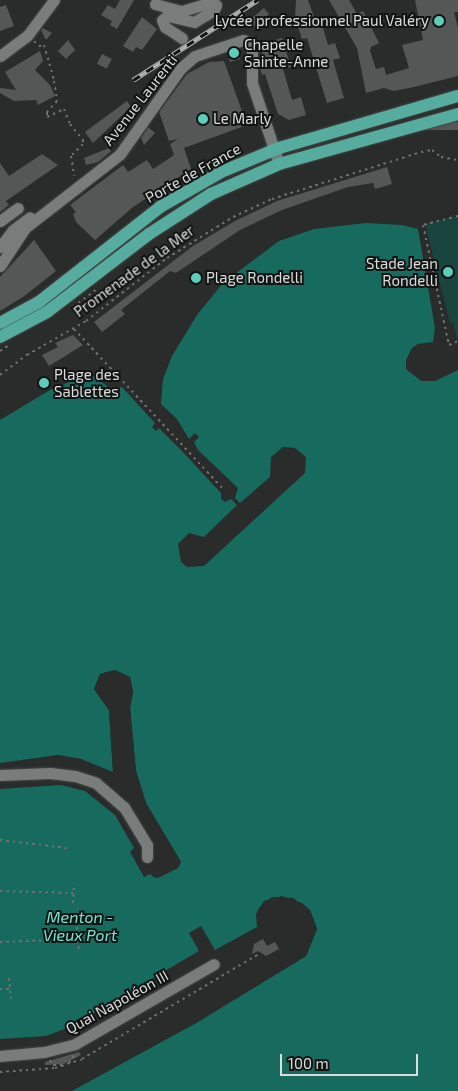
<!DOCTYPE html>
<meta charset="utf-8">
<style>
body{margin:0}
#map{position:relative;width:458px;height:1091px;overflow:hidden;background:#292c2b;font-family:"Exo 2",sans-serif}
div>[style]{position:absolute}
.green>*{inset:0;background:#19453e}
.water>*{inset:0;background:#176a5e}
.pier>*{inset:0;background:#292c2b}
.building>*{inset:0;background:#545756;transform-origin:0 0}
.minor-tunnel>*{height:11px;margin-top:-5.5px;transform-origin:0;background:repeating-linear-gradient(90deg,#444746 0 11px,transparent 0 16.5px)}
.path>*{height:2px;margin-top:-1px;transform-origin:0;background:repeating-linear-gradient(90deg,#6f7171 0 2.5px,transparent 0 6.5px)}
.roads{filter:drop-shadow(0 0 1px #464848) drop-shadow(0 0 1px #464848)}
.minor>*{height:11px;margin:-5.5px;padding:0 5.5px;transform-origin:5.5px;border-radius:5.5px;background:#787c7b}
.major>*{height:12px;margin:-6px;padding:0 6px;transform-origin:6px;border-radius:6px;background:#56ac9e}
.rail>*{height:4.5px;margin-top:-2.25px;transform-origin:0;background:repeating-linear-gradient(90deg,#121414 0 8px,#b0b2b2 0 16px);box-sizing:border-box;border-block:1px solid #b0b2b2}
.dots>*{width:14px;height:14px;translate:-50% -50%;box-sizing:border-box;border:2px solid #121414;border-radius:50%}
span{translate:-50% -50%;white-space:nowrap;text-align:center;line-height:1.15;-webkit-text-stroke:4px #121414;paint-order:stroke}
.poi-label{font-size:15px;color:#dbdddd}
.right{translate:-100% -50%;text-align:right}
.left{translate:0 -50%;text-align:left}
.street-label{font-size:15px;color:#dbdddd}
.water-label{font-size:16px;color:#75e6d2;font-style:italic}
.scale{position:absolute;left:280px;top:1054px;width:138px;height:22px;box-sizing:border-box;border:2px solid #dbdddd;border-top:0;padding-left:6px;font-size:15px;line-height:18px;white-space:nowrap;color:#dbdddd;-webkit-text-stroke:4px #121414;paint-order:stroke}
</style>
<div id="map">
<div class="green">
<div style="clip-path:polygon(458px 216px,458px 339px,457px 339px,453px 322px,450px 323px,425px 224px)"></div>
</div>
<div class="water">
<div style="clip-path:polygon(366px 223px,402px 225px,418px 229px,435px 328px,433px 342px,418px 344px,412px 348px,406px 360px,406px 369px,421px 381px,435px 381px,458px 370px,458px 1091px,72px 1091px,196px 1023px,306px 956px,317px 929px,310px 910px,302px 903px,282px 896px,264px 901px,256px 914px,257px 927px,215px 950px,201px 926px,189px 933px,199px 951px,70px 1027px,46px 1036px,0 1039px,0 789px,61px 785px,85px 791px,115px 815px,134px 848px,130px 852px,144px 877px,150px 874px,155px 878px,178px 868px,181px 862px,146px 803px,136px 771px,130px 708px,133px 692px,130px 677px,115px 670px,100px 674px,94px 689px,109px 710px,113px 773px,81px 759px,58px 755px,0 763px,0 420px,50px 390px,81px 377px,95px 376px,109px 388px,122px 387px,155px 423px,152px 427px,156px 431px,159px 428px,182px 451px,221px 493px,221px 499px,225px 502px,231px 499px,237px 505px,204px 537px,189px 533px,178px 544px,181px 562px,187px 567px,204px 566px,305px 473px,306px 457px,295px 448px,283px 447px,271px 457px,270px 477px,240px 503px,235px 498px,238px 488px,198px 450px,194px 442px,199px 437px,195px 433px,189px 439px,177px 419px,161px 404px,163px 379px,172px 356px,197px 315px,223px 283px,279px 241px,314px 229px)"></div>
</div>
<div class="pier">
<div style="clip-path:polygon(115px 670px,130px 677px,133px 692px,130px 708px,136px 771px,146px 803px,181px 862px,178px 868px,158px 878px,150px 874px,157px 876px,178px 862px,143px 804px,133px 772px,128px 679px,115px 672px,108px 674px,102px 676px,96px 689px,111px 710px,115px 775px,58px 758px,0 766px,58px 755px,81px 759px,113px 772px,109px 710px,94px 689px,100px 674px)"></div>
<div style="clip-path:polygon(272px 897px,293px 898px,310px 910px,317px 929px,306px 956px,196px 1023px,70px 1091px,195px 1021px,304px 954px,314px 929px,307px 912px,293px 900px,273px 900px,266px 903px,259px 914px,257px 927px,258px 909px)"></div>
</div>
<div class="building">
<div style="clip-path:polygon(120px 0,134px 0,117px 29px,110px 25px,112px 21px,101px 15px,108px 5px,115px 9px)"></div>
<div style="clip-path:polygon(296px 0,308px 0,315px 20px,320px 18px,328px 45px,335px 43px,340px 58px,333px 60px,344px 98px,327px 103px,307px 38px,302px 39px,295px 18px)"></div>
<div style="clip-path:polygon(329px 0,349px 0,357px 14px,363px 11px,379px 43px,371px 47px,370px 51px,376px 69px,384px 67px,386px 75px,409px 68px,402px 45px,423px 40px,415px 0,458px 0,458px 12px,454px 12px,458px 28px,458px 76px,414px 87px,394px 91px,384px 88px,366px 93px,357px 48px)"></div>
<div style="clip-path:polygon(6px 5px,14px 26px,0 31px,0 7px)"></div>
<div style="left:264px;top:8px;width:8px;height:20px;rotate:50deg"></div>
<div style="clip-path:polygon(142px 17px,157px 29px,142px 50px,136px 47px,133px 52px,123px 46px)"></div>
<div style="clip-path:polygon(43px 28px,52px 33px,46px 40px,41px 30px)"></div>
<div style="clip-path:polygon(282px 38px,291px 67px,283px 69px,292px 100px,301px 97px,306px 115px,289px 120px,278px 114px,265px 74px,262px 75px,260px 68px,263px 67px,262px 44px)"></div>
<div style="clip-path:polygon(68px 40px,75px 50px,66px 59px,58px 51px)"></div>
<div style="clip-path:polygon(240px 49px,240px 59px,230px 62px,228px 53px)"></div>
<div style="clip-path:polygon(40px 51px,43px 61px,35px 70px,50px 85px,55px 96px,38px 105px,36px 100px,14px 101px,0 93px,0 88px,16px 90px,5px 72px)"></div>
<div style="left:102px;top:54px;width:11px;height:11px;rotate:27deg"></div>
<div style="clip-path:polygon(224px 61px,247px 125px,184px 148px,191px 169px,133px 207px,95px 240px,76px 222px,73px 214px,76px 212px,70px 205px,123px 165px,128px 172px,147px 160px,153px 169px,174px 155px,170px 144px,178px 139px,169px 141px,159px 112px,187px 74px,209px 62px)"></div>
<div style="clip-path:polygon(127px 101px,131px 107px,93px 143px,85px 132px)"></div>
<div style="left:458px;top:122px;width:8px;height:52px;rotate:90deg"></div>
<div style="clip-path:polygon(148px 127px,155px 133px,144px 145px,141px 138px)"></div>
<div style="clip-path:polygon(109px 148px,111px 151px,98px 162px,86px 165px,84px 158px)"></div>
<div style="clip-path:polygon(42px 154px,58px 165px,6px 201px,9px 205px,0 212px,0 163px,9px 176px)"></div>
<div style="clip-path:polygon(387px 167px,392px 184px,375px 189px,373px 183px,348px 187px,282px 210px,240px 230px,176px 273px,170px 271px,121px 310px,125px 314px,102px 332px,94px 322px,193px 246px,235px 221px,277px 201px)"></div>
<div style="clip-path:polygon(34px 240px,56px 271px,23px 297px,0 311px,0 277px)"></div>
<div style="clip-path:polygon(73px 335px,83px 345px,49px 366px,42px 355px,58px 347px,55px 343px)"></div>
<div style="clip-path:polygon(263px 939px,267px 946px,275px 942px,279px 949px,266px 956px,258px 951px,252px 954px,254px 944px)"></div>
<div style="clip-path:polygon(79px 1052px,81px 1055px,64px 1064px,45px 1065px,45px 1062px)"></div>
</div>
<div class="minor-tunnel">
<div style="left:182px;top:38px;width:16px;rotate:55deg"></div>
</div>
<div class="path">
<div style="left:34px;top:41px;width:7px;rotate:45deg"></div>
<div style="left:39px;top:46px;width:5px;rotate:-11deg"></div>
<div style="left:44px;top:45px;width:37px;rotate:74deg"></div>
<div style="left:54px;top:81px;width:20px;rotate:81deg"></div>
<div style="left:57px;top:101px;width:15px;rotate:132deg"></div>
<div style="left:47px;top:112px;width:5px;rotate:90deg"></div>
<div style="left:47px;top:117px;width:19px;rotate:-25deg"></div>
<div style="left:64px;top:109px;width:16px;rotate:68deg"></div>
<div style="left:70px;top:124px;width:21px;rotate:51deg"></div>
<div style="left:83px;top:140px;width:4px;rotate:90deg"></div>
<div style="left:83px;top:144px;width:17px;rotate:135deg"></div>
<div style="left:71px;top:156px;width:20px;rotate:81deg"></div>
<div style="left:458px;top:216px;width:36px;rotate:166deg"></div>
<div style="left:423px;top:225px;width:123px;rotate:77.8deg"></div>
<div style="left:449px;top:345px;width:10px;rotate:-24deg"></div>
<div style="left:73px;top:307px;width:30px;rotate:-37deg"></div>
<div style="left:74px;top:329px;width:221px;rotate:47deg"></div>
<div style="left:0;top:351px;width:11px;rotate:-34deg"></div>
<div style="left:0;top:375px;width:34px;rotate:-37deg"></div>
<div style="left:27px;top:355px;width:68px;rotate:-30deg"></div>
<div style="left:86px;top:321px;width:103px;rotate:-37.9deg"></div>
<div style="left:167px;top:258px;width:78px;rotate:-31.8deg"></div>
<div style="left:233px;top:217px;width:43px;rotate:-24.8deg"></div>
<div style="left:272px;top:199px;width:156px;rotate:-17.5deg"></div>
<div style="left:421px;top:152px;width:11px;rotate:-10deg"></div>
<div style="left:432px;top:150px;width:11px;rotate:38deg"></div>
<div style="left:441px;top:157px;width:17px;rotate:10deg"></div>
<div style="left:0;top:840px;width:68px;rotate:6.7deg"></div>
<div style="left:0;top:891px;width:73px;rotate:1.6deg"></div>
<div style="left:73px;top:903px;width:20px;rotate:-87deg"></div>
<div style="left:77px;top:927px;width:26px;rotate:86deg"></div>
<div style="left:0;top:942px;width:77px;rotate:-2.2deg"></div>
<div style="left:9px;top:978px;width:21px;rotate:85deg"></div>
<div style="left:0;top:989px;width:10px"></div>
<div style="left:50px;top:1060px;width:6px;rotate:59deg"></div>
<div style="left:53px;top:1065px;width:10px"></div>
<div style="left:69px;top:1063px;width:11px;rotate:-56deg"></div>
<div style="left:0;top:1072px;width:55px;rotate:-4.2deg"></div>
<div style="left:55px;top:1068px;width:28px;rotate:-18deg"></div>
<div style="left:82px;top:1059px;width:206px;rotate:-30.7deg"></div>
</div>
<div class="roads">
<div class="minor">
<div style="left:155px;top:4px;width:28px;rotate:15deg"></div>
<div style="left:182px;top:11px;width:31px;rotate:-17deg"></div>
<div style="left:212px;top:2px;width:5px;rotate:37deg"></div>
<div style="left:216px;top:5px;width:5px;rotate:112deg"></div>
<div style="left:214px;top:10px;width:23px;rotate:149deg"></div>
<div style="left:194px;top:22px;width:28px;rotate:-167deg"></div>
<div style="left:167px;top:16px;width:6px;rotate:141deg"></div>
<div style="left:162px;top:20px;width:8px;rotate:67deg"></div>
<div style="left:165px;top:27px;width:20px;rotate:33deg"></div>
<div style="left:0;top:56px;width:34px;rotate:-37deg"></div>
<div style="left:27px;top:36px;width:45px;rotate:-53.1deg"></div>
<div style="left:0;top:221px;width:22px;rotate:-36deg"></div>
<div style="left:0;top:247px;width:21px;rotate:-53deg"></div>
<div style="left:13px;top:230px;width:21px;rotate:-37deg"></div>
<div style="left:0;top:266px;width:45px;rotate:-56.7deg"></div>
<div style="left:25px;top:228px;width:120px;rotate:-37.9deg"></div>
<div style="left:120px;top:154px;width:105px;rotate:-54.7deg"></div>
<div style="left:181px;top:68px;width:18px;rotate:-41deg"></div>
<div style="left:195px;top:56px;width:51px;rotate:-18.4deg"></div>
<div style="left:243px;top:40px;width:6px;rotate:31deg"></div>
<div style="left:248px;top:43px;width:7px;rotate:56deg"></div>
<div style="left:252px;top:49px;width:34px;rotate:90deg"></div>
<div style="left:252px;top:83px;width:85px;rotate:71.6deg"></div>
<div style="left:0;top:775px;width:50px;rotate:-2.3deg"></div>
<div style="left:50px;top:773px;width:25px;rotate:7deg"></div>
<div style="left:75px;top:776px;width:22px;rotate:18deg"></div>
<div style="left:96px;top:783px;width:37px;rotate:41deg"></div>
<div style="left:124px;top:807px;width:44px;rotate:58.8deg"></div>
<div style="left:147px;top:845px;width:12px;rotate:90deg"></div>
<div style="left:0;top:1056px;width:44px;rotate:-5.2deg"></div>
<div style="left:44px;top:1052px;width:32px;rotate:-14deg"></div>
<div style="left:75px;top:1044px;width:160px;rotate:-29.9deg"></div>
</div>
<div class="major">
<div style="left:0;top:323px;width:44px;rotate:-28.3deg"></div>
<div style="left:39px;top:302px;width:154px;rotate:-38.1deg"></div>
<div style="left:160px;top:207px;width:70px;rotate:-29.8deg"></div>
<div style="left:221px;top:172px;width:63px;rotate:-22.5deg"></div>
<div style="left:279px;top:148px;width:186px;rotate:-16.2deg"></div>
<div style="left:0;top:337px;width:53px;rotate:-28deg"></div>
<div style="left:47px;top:312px;width:128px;rotate:-37.4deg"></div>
<div style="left:149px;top:234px;width:74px;rotate:-32.8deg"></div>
<div style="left:211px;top:194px;width:74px;rotate:-23.8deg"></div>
<div style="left:279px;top:164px;width:186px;rotate:-15.6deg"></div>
</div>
</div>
<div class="rail">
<div style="left:133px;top:80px;width:148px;rotate:-32.8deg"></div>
</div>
<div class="dots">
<div style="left:439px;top:21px;background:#5ccebb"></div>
<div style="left:234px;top:53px;background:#5ccebb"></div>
<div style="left:203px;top:119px;background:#5ccebb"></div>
<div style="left:448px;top:272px;background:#5ccebb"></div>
<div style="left:196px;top:278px;background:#5ccebb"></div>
<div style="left:44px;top:383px;background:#5ccebb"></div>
</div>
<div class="poi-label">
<span class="right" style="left:429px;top:21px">Lycée professionnel Paul Valéry</span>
<span class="left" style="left:244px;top:53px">Chapelle<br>Sainte-Anne</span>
<span class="left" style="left:213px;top:119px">Le Marly</span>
<span class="right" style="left:438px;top:272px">Stade Jean<br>Rondelli</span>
<span class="left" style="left:206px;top:278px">Plage Rondelli</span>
<span class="left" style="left:54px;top:383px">Plage des<br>Sablettes</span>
</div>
<div class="street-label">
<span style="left:140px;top:100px;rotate:-52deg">Avenue Laurenti</span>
<span style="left:193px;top:173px;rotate:-29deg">Porte de France</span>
<span style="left:134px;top:271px;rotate:-36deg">Promenade de la Mer</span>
<span style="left:117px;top:1002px;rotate:-29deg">Quai Napoléon III</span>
</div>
<div class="water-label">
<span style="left:80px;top:926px">Menton -<br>Vieux Port</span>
</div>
<div class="scale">100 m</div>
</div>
